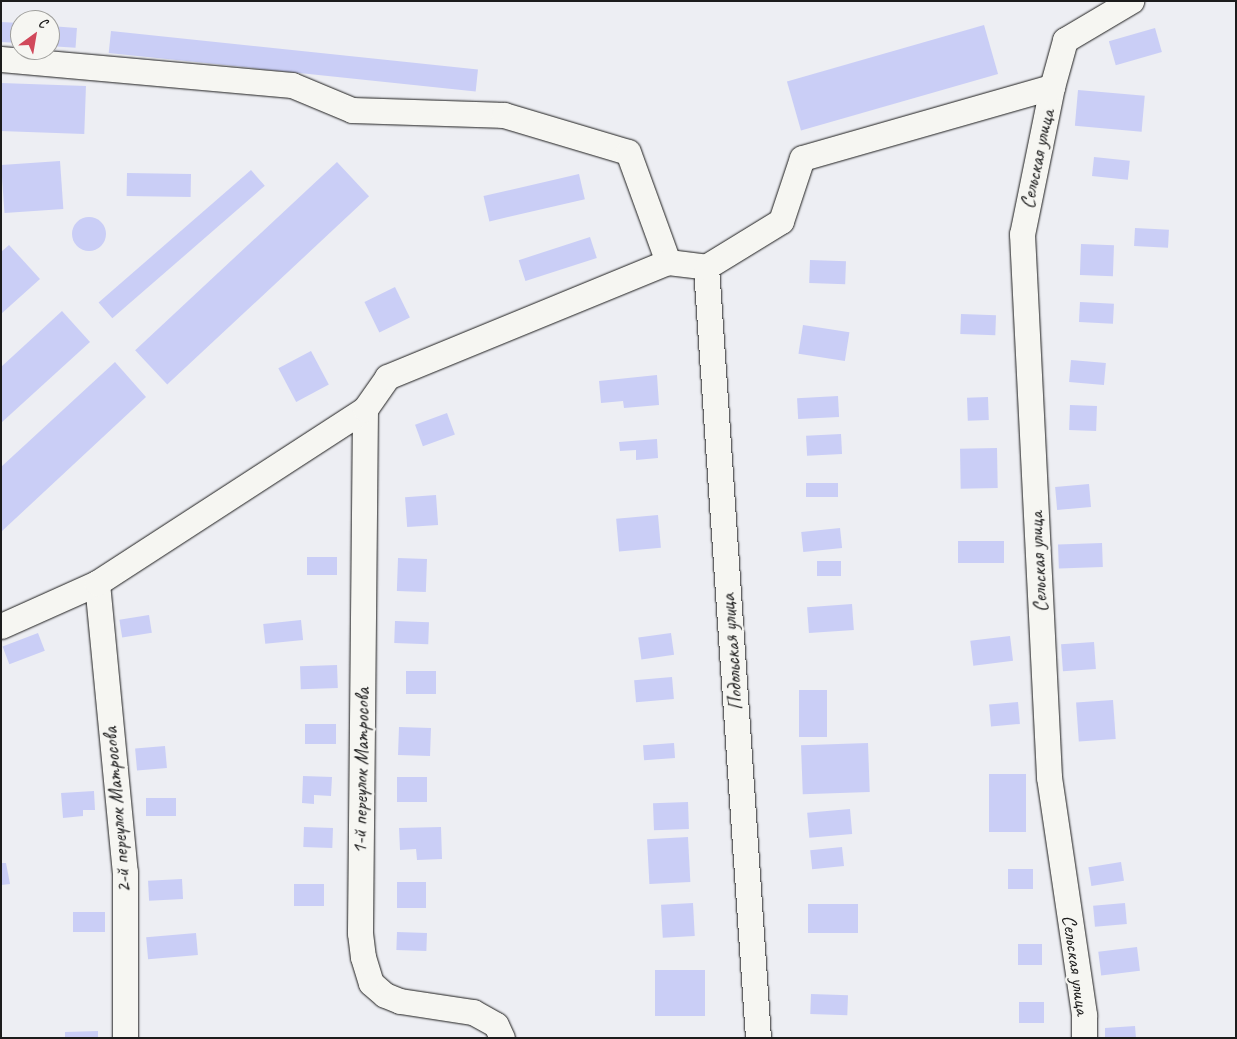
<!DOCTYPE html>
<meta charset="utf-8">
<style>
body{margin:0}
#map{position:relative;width:1237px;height:1039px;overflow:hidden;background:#edeef3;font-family:Caveat,sans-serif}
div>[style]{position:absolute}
.building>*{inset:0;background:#cacef6;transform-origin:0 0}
.round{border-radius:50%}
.roads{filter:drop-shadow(0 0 1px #1c1c1c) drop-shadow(0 0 1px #1c1c1c)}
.minor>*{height:25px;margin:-12.5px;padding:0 12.5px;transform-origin:12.5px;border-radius:12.5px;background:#f6f6f2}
span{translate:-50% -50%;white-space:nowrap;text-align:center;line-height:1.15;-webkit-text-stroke:4.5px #f6f6f2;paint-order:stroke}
.street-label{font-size:20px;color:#1c1c1c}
.frame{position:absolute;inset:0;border:2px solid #1c1c1c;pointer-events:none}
.north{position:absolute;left:10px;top:10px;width:50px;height:50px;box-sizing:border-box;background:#f6f6f2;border:1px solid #9f9f9c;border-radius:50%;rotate:32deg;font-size:14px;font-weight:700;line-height:20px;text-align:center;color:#1c1c1c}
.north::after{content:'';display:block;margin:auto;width:18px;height:22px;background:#d1495b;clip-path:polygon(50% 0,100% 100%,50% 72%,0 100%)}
</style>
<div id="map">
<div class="building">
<div style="left:1px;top:22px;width:19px;height:20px;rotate:3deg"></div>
<div style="left:984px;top:25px;width:51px;height:205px;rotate:74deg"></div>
<div style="left:50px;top:26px;width:27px;height:20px;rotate:4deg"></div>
<div style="left:1155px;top:28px;width:25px;height:48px;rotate:74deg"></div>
<div style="left:111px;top:31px;width:369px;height:22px;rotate:6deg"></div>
<div style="left:1px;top:83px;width:85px;height:48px;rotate:2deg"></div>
<div style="left:1078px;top:90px;width:67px;height:36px;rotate:5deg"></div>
<div style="left:1094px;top:157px;width:36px;height:19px;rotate:6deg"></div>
<div style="left:60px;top:161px;width:48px;height:59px;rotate:86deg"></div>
<div style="left:337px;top:162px;width:47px;height:276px;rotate:47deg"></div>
<div style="left:251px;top:170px;width:21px;height:202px;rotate:49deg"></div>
<div style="left:127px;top:173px;width:64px;height:23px;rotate:1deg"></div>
<div style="left:579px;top:174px;width:26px;height:98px;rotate:77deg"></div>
<div class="round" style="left:72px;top:217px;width:34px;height:34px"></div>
<div style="left:1135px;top:228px;width:34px;height:18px;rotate:3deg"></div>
<div style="left:590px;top:237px;width:22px;height:75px;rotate:72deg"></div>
<div style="left:1081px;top:244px;width:33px;height:31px;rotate:2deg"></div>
<div style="clip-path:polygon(9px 245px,40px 279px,1px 314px,1px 252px)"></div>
<div style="left:810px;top:260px;width:36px;height:23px;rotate:2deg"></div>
<div style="left:395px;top:287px;width:34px;height:34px;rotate:64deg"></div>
<div style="left:1080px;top:302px;width:34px;height:20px;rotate:3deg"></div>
<div style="clip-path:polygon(62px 311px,90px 342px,1px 423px,1px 367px)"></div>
<div style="left:961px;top:314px;width:35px;height:20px;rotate:2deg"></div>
<div style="left:803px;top:325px;width:47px;height:29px;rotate:9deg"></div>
<div style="left:311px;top:351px;width:38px;height:37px;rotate:62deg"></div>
<div style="left:1071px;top:360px;width:35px;height:22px;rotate:5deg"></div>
<div style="clip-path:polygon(115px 362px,146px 397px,1px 532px,1px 467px)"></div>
<div style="clip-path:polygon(657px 375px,659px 405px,624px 408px,623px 401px,601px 403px,599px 381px)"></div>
<div style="left:838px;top:396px;width:21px;height:41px;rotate:87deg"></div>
<div style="left:988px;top:397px;width:23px;height:21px;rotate:88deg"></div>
<div style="left:1070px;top:405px;width:27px;height:25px;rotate:2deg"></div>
<div style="left:447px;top:413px;width:23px;height:34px;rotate:70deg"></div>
<div style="left:841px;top:434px;width:20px;height:35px;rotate:87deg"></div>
<div style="clip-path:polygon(657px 439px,658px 458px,636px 460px,636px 450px,620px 451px,619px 442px)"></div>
<div style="left:997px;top:448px;width:40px;height:37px;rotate:89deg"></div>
<div style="left:838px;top:483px;width:14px;height:32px;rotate:90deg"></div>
<div style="left:1089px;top:484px;width:23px;height:34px;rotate:85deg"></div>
<div style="left:436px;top:495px;width:30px;height:31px;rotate:86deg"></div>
<div style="left:658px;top:515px;width:33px;height:42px;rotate:85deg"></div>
<div style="left:840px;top:528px;width:20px;height:39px;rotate:84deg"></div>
<div style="left:958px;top:541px;width:46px;height:22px"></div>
<div style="left:1102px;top:543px;width:24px;height:44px;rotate:88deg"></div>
<div style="left:307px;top:557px;width:30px;height:18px"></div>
<div style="left:398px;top:558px;width:29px;height:33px;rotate:2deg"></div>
<div style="left:841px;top:561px;width:15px;height:24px;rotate:90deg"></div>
<div style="left:852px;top:604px;width:26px;height:45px;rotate:86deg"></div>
<div style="left:149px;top:615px;width:18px;height:30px;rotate:81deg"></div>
<div style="left:301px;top:620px;width:20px;height:38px;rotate:84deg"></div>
<div style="left:395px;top:621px;width:34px;height:22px;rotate:2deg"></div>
<div style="left:38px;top:633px;width:19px;height:38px;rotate:69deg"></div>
<div style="left:671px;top:633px;width:22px;height:33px;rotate:82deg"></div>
<div style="left:1010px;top:636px;width:25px;height:40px;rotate:83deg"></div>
<div style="left:1094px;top:642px;width:27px;height:33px;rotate:86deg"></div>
<div style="left:337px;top:665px;width:23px;height:37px;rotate:88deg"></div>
<div style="left:406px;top:671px;width:30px;height:23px"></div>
<div style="left:672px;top:677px;width:22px;height:38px;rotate:85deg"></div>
<div style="left:799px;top:690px;width:28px;height:47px"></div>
<div style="left:1113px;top:700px;width:39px;height:37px;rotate:86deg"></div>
<div style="left:1018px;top:702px;width:22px;height:29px;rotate:85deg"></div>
<div style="left:305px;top:724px;width:31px;height:20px"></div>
<div style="left:399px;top:727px;width:32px;height:28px;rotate:2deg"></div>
<div style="left:674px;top:743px;width:15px;height:31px;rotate:86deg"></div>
<div style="left:868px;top:743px;width:49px;height:67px;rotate:88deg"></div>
<div style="left:165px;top:746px;width:22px;height:30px;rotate:85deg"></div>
<div style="left:989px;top:774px;width:37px;height:58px"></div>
<div style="clip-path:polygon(303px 776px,332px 777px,331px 796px,314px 795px,314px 804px,302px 803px)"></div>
<div style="left:397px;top:777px;width:30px;height:25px"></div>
<div style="clip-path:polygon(94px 791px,95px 810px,83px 810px,83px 816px,63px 818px,61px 793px)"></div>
<div style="left:176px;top:798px;width:18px;height:30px;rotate:90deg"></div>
<div style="left:688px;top:802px;width:27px;height:35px;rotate:88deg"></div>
<div style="left:850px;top:809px;width:25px;height:43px;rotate:85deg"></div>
<div style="left:304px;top:827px;width:29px;height:20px;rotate:2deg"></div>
<div style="clip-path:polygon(441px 827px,442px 859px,417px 860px,416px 849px,400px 850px,399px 828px)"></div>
<div style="left:688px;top:837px;width:45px;height:41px;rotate:87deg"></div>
<div style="left:842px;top:847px;width:19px;height:32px;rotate:84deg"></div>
<div style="left:1121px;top:862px;width:19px;height:33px;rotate:81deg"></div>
<div style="clip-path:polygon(1px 863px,6px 863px,10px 884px,1px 885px)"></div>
<div style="left:1033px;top:869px;width:20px;height:25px;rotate:90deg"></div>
<div style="left:182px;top:879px;width:20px;height:34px;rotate:87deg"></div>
<div style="left:397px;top:882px;width:29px;height:26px"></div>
<div style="left:294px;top:884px;width:30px;height:22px"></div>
<div style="left:693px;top:903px;width:33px;height:32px;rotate:87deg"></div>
<div style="left:1125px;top:903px;width:21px;height:32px;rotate:85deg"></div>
<div style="left:808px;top:904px;width:50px;height:29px"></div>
<div style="left:73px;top:912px;width:32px;height:20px"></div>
<div style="left:397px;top:932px;width:30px;height:18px;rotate:2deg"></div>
<div style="left:196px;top:933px;width:22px;height:50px;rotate:85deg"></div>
<div style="left:1018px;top:944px;width:24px;height:21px"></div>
<div style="left:1137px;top:947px;width:24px;height:39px;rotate:83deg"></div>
<div style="left:705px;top:970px;width:46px;height:50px;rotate:90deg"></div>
<div style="left:811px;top:994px;width:37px;height:20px;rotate:2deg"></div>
<div style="left:1019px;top:1002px;width:25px;height:21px"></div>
<div style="clip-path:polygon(1135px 1026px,1136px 1038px,1105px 1038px,1105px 1028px)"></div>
<div style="clip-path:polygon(98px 1031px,98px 1038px,65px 1038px,65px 1032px)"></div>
</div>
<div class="roads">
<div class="minor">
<div style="left:1px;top:59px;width:292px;rotate:5.1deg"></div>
<div style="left:292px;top:85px;width:65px;rotate:22.6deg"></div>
<div style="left:352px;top:110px;width:152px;rotate:1.9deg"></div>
<div style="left:504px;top:115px;width:129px;rotate:16.6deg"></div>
<div style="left:628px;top:152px;width:117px;rotate:70deg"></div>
<div style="left:1052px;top:87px;width:150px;rotate:101.5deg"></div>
<div style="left:1022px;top:234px;width:544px;rotate:87.15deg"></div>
<div style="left:1049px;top:777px;width:241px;rotate:81.6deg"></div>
<div style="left:1084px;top:1015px;width:23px;rotate:90deg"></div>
<div style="left:706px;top:267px;width:773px;rotate:86.14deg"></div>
<div style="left:365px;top:409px;width:524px;rotate:90.55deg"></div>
<div style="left:360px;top:933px;width:24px;rotate:83deg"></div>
<div style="left:363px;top:957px;width:27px;rotate:73deg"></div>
<div style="left:371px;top:983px;width:18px;rotate:41deg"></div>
<div style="left:385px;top:995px;width:16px;rotate:22deg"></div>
<div style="left:400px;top:1001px;width:74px;rotate:8.6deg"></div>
<div style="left:473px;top:1012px;width:26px;rotate:29deg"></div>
<div style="left:496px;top:1025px;width:14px;rotate:65deg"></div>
<div style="left:97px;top:583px;width:290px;rotate:84.5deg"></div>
<div style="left:125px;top:872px;width:166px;rotate:90deg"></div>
<div style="left:1px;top:626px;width:105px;rotate:-24.1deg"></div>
<div style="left:97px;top:583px;width:320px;rotate:-33deg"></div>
<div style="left:365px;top:409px;width:39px;rotate:-55deg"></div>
<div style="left:387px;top:377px;width:304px;rotate:-22.3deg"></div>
<div style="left:668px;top:262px;width:38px;rotate:7deg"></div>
<div style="left:706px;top:267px;width:88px;rotate:-31.5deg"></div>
<div style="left:781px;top:221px;width:66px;rotate:-71.6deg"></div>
<div style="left:802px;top:158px;width:260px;rotate:-15.9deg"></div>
<div style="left:1052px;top:87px;width:49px;rotate:-74.5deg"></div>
<div style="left:1065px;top:40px;width:77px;rotate:-30.6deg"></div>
</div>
</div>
<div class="street-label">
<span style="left:1037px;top:159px;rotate:-78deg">Сельская улица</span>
<span style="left:1038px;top:562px;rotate:-93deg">Сельская улица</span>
<span style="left:732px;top:652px;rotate:-94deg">Подольская улица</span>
<span style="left:361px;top:771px;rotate:-89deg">1-й переулок Матросова</span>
<span style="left:117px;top:810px;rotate:-95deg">2-й переулок Матросова</span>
<span style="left:1076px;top:965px;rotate:82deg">Сельская улица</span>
</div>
<div class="frame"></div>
<div class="north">С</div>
</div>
